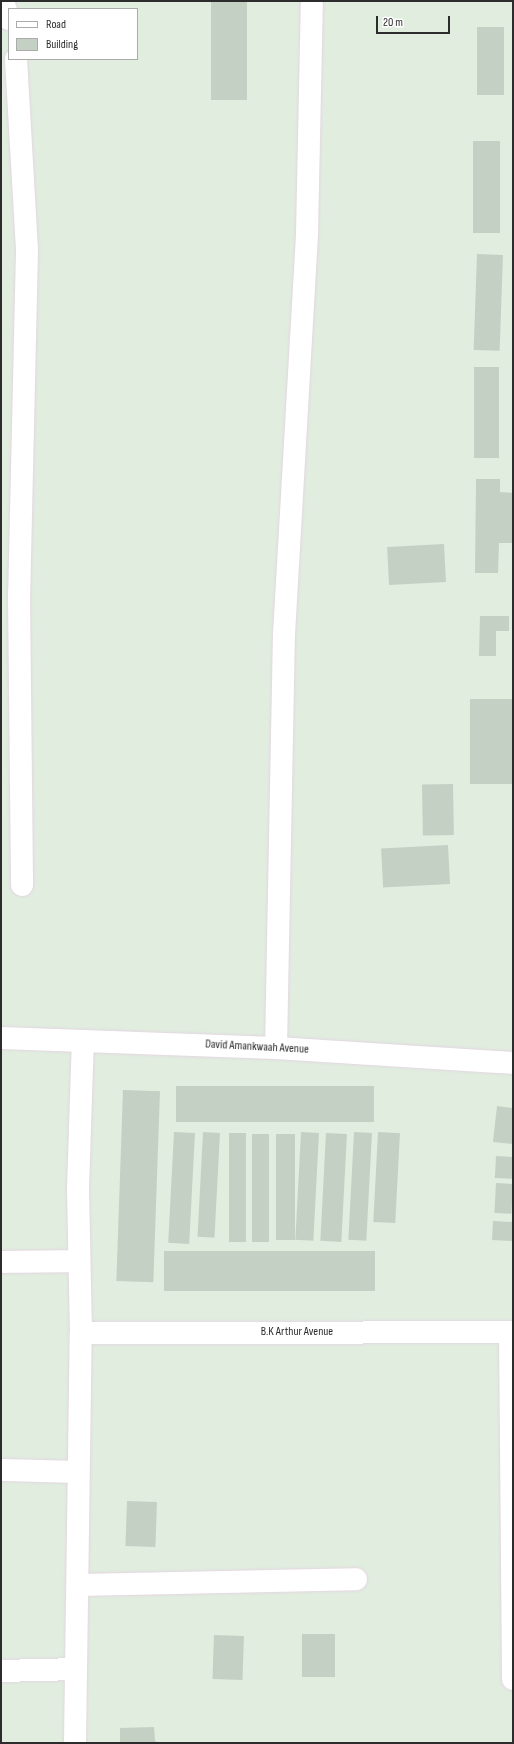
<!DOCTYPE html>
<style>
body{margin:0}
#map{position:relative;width:514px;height:1744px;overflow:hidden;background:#e0eddf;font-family:"Sofia Sans Condensed",sans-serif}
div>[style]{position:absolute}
.building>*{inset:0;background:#c4d0c4;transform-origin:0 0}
.roads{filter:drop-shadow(0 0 1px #e4d4e1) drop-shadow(0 0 1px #e4d4e1)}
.minor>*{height:22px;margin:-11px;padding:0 11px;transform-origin:11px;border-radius:11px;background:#fff}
span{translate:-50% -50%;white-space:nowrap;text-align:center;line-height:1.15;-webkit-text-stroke:3px #fff;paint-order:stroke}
.street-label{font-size:12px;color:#2c2c2c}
.frame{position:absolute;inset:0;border:2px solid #2c2c2c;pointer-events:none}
.legend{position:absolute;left:8px;top:8px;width:130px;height:52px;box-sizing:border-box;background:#fff;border:1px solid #ababab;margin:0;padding:5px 7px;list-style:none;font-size:12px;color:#2c2c2c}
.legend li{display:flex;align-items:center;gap:8px;height:20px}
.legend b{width:20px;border:1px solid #ababab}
.scale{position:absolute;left:376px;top:16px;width:74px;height:18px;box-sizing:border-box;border:2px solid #2c2c2c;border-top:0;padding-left:5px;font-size:12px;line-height:14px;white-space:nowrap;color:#2c2c2c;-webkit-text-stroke:3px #fff;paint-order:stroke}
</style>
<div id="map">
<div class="building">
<div style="left:211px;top:1px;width:36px;height:99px"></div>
<div style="left:477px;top:27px;width:27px;height:68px"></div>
<div style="left:473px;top:141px;width:27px;height:92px"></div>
<div style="left:477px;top:254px;width:26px;height:96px;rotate:2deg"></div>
<div style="left:474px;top:367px;width:25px;height:91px"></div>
<div style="clip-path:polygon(476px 479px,500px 479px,500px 492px,513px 493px,512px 543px,499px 543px,498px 573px,475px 573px)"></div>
<div style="left:444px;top:544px;width:38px;height:57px;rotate:87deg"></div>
<div style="clip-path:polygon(480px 616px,509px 616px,509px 631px,496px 631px,496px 656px,479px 656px)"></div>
<div style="left:470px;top:699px;width:43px;height:85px"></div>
<div style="left:453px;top:784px;width:51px;height:31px;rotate:89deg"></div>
<div style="left:448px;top:845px;width:39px;height:67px;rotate:87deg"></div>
<div style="left:374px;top:1086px;width:36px;height:198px;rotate:90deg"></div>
<div style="left:123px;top:1090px;width:37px;height:191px;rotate:2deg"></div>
<div style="clip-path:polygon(497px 1106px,513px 1108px,513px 1144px,493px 1142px)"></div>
<div style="left:174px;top:1132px;width:21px;height:111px;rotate:3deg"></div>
<div style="left:203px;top:1132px;width:17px;height:105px;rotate:3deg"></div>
<div style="left:301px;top:1132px;width:18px;height:108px;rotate:3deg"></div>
<div style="left:354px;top:1132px;width:18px;height:108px;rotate:3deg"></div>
<div style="left:378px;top:1132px;width:22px;height:90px;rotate:3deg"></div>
<div style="left:229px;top:1133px;width:17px;height:109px"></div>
<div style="left:326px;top:1133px;width:21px;height:108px;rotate:3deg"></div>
<div style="left:252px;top:1134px;width:17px;height:108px"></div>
<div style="left:276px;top:1134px;width:19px;height:106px"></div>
<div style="left:496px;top:1156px;width:17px;height:22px;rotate:3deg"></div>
<div style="left:496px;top:1183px;width:17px;height:30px;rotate:3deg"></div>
<div style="left:493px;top:1221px;width:20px;height:19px;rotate:3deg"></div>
<div style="left:164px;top:1251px;width:211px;height:40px"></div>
<div style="left:127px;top:1501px;width:30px;height:45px;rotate:2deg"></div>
<div style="left:302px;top:1634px;width:33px;height:43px"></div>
<div style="left:214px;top:1635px;width:30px;height:44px;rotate:2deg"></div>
<div style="clip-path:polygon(154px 1727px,155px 1741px,159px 1743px,120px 1743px,120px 1728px)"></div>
</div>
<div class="roads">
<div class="minor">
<div style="left:3px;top:1px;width:19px;rotate:72deg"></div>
<div style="left:16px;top:59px;width:191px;rotate:86.7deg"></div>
<div style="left:27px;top:250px;width:343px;rotate:91.3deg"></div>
<div style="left:19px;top:593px;width:292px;rotate:89.4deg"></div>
<div style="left:1px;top:1038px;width:275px;rotate:2.1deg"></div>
<div style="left:276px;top:1048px;width:237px;rotate:3.6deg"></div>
<div style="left:276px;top:1048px;width:414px;rotate:-88.9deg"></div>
<div style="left:284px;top:634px;width:401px;rotate:-86.7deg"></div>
<div style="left:307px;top:234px;width:233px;rotate:-88.8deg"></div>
<div style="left:1px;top:1262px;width:77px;rotate:-0.7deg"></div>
<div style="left:510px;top:1332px;width:347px;rotate:89.5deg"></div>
<div style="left:81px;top:1333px;width:432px;rotate:-0.1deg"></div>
<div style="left:1px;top:1470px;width:77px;rotate:1.5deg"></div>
<div style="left:78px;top:1585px;width:278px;rotate:-1.2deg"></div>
<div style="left:1px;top:1671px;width:74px;rotate:-1.5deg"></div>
<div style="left:75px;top:1743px;width:410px;rotate:-89.2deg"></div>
<div style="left:81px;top:1333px;width:145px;rotate:-91.2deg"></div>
<div style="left:78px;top:1188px;width:147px;rotate:-88.1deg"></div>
</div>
</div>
<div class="street-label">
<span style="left:257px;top:1047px;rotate:3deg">David Amankwaah Avenue</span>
<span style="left:297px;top:1332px">B.K Arthur Avenue</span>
</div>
<div class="frame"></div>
<ul class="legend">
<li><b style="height:5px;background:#fff"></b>Road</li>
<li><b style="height:11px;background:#c4d0c4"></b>Building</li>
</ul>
<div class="scale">20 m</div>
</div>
